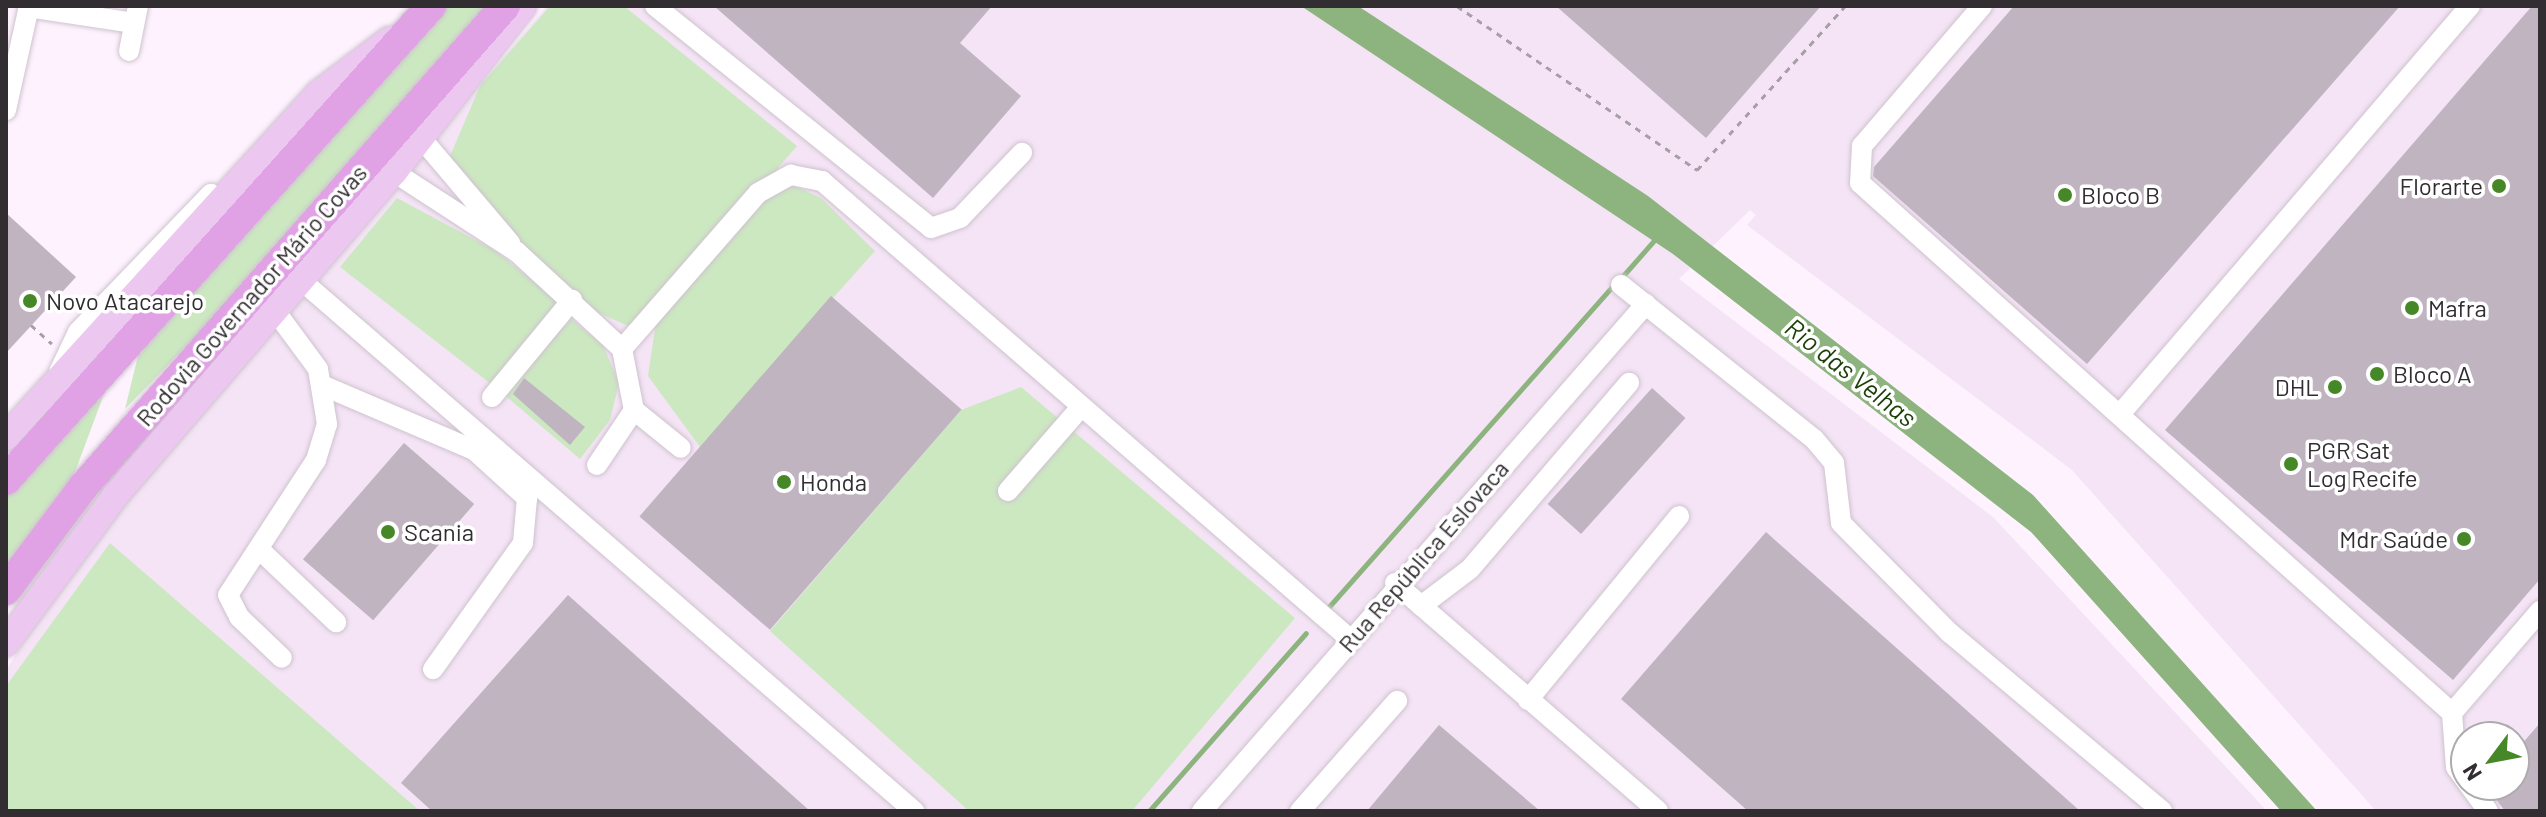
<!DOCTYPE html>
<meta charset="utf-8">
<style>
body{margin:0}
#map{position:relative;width:2546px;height:817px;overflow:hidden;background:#fdf2fe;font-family:Barlow,sans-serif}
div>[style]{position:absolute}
.built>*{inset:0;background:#f5e4f6}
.green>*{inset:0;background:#cce8c1}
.water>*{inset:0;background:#8db47f}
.stream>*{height:5px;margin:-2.5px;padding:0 2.5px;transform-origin:2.5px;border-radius:2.5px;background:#8db47f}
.building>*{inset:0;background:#bfb4c0;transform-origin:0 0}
.path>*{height:3px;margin-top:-1.5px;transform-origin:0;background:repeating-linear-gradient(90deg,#a79fa8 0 6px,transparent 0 12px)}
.roads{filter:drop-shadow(0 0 2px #cec3ce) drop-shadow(0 0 2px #cec3ce)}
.minor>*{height:20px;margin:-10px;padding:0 10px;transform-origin:10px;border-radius:10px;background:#fff}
.major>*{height:26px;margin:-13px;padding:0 13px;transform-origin:13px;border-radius:13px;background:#ecc7ef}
.highway>*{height:30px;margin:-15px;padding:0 15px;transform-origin:15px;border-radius:15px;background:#e0a2e5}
.dots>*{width:22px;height:22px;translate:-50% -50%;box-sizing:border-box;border:4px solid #fff;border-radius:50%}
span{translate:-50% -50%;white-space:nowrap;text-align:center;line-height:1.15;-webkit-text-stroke:7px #fff;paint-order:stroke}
.poi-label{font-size:24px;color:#312d31}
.right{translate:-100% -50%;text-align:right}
.left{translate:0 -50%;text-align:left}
.street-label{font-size:24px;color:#312d31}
.water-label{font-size:26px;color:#1a3f07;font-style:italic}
.frame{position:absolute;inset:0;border:8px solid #312d31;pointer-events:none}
.north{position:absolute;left:2450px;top:721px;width:80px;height:80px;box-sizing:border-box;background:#fff;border:2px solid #adabad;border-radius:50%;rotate:238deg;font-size:22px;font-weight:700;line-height:32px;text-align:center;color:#312d31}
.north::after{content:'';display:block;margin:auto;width:28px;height:36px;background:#468728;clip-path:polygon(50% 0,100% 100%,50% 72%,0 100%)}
</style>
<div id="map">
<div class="built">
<div style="clip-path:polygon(evenodd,547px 6px,2540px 6px,2540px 811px,2376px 811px,2072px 470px,1747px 225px,1756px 215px,1750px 210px,1679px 279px,1993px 517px,2267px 811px,6px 811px,6px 670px,95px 533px,547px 6px,2466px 737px,2514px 737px,2514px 785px,2466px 785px,2466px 737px)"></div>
</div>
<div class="green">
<div style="clip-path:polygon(439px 6px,485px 6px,214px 318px,125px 409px,138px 356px)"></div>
<div style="clip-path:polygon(550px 6px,624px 6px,797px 146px,758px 191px,791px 184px,821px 198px,875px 251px,700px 447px,648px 376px,656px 322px,638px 330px,582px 306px,447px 163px,480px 86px)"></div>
<div style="clip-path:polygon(397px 198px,496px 251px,555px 299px,556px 310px,491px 384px,340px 267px)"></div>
<div style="clip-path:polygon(571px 319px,603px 345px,619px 383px,610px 420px,580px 459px,502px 393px)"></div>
<div style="clip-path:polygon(110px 378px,72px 480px,6px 568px,6px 495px)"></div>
<div style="clip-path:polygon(1021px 387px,1295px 618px,1132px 811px,969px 811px,770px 631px,961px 410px)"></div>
<div style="clip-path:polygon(110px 543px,420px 811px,6px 811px,6px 686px)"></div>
</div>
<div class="water">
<div style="clip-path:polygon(1301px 6px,1358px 6px,1648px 196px,2033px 495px,2317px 811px,2281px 811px,2031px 532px,1673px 254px)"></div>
</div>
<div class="stream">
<div style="left:1621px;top:278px;width:55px;rotate:-48.7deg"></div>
<div style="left:1326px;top:610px;width:434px;rotate:-48.5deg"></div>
<div style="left:1149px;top:811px;width:237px;rotate:-48.6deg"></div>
</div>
<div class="building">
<div style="clip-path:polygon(714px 6px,992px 6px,960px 43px,1021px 96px,933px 198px)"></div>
<div style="clip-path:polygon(1556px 6px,1821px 6px,1706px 138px)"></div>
<div style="clip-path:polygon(2014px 6px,2400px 6px,2087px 364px,1873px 176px,1874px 167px)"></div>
<div style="clip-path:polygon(2532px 6px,2540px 6px,2540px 579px,2453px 680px,2165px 430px)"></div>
<div style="clip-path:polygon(6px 213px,76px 277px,6px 353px)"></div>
<div style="left:831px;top:296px;width:173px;height:292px;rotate:41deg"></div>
<div style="clip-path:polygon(524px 378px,585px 427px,570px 445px,513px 394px)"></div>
<div style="left:1652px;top:388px;width:45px;height:156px;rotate:42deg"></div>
<div style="left:404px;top:443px;width:93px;height:154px;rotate:41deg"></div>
<div style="clip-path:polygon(1766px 532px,2080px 811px,1748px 811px,1621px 699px)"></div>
<div style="clip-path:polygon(568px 595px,810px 811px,432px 811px,401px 783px)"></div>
<div style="clip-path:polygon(2540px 723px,2540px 811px,2505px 811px,2485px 785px,2514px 785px,2514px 753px)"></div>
<div style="clip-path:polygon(1439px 725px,1540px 811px,1367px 811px)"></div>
</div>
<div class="path">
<div style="left:1457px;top:6px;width:291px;rotate:34.3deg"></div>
<div style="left:1697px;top:170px;width:221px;rotate:-47.9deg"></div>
<div style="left:31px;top:325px;width:28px;rotate:42deg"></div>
</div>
<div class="roads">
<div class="minor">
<div style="left:655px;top:6px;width:354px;rotate:38.8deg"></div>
<div style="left:931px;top:228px;width:31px;rotate:-19deg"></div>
<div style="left:960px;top:218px;width:90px;rotate:-46.4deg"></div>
<div style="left:1982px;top:6px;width:184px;rotate:130.6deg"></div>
<div style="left:1862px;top:146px;width:37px;rotate:93deg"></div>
<div style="left:1860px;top:183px;width:795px;rotate:41.84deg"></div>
<div style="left:2452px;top:713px;width:54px;rotate:85.8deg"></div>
<div style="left:2456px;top:767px;width:54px;rotate:54deg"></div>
<div style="left:28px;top:7px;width:107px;rotate:8.6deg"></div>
<div style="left:129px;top:51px;width:46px;rotate:-78.7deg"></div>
<div style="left:6px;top:110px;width:107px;rotate:-77.5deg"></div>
<div style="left:421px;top:138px;width:138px;rotate:49.7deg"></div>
<div style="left:394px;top:172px;width:147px;rotate:33deg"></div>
<div style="left:517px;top:252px;width:143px;rotate:42.7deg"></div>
<div style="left:622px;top:349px;width:207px;rotate:-48.9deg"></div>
<div style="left:758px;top:193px;width:38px;rotate:-29deg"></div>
<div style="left:791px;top:175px;width:32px;rotate:11deg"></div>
<div style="left:822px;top:181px;width:699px;rotate:40.94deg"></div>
<div style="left:302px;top:281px;width:810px;rotate:40.89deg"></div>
<div style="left:1621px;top:285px;width:247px;rotate:38.6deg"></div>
<div style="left:1814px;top:439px;width:31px;rotate:50deg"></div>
<div style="left:1834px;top:463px;width:60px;rotate:83.3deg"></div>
<div style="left:1841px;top:523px;width:155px;rotate:45.3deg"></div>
<div style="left:1950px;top:633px;width:277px;rotate:40deg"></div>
<div style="left:276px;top:312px;width:71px;rotate:53.6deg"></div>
<div style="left:318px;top:369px;width:56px;rotate:80.7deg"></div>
<div style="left:327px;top:424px;width:38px;rotate:107deg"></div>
<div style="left:316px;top:460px;width:161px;rotate:123.1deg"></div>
<div style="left:228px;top:595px;width:25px;rotate:63deg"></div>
<div style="left:239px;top:617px;width:59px;rotate:43.6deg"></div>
<div style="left:622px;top:349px;width:62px;rotate:78.9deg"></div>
<div style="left:634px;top:410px;width:60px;rotate:39deg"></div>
<div style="left:59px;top:372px;width:44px;rotate:-64.6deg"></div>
<div style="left:78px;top:332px;width:192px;rotate:-46.1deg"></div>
<div style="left:324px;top:386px;width:163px;rotate:23.1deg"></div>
<div style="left:474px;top:450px;width:72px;rotate:42.2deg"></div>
<div style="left:527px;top:498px;width:45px;rotate:95.1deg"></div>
<div style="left:523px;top:543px;width:155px;rotate:125.5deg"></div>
<div style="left:492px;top:397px;width:126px;rotate:-50.5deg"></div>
<div style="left:2121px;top:413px;width:536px;rotate:-49.39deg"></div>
<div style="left:597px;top:465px;width:66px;rotate:-56.1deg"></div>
<div style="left:1008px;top:491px;width:111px;rotate:-49deg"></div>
<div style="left:260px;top:550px;width:105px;rotate:43.5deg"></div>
<div style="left:1395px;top:583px;width:348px;rotate:40.9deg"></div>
<div style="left:1421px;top:606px;width:61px;rotate:-37.1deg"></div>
<div style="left:1470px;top:569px;width:245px;rotate:-49.5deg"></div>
<div style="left:1528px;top:700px;width:238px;rotate:-50.6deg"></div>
<div style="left:2452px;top:713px;width:135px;rotate:-49.2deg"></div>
<div style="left:1202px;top:811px;width:674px;rotate:-48.79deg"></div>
<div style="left:1300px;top:811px;width:147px;rotate:-48.6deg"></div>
</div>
<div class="major">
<div style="left:6px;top:437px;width:465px;rotate:-47.7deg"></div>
<div style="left:319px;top:93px;width:88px;rotate:-37.1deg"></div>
<div style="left:6px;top:643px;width:183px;rotate:-53.4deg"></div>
<div style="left:115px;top:496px;width:428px;rotate:-49.3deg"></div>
<div style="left:394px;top:172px;width:210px;rotate:-52.1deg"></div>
</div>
<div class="highway">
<div style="left:6px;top:480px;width:637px;rotate:-48.12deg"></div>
<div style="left:6px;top:590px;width:129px;rotate:-53.2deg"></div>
<div style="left:83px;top:487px;width:640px;rotate:-48.74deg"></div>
</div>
</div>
<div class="dots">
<div style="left:2499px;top:186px;background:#468728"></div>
<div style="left:2065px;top:195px;background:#468728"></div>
<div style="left:30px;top:301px;background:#468728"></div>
<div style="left:2412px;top:308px;background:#468728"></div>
<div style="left:2377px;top:374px;background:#468728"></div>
<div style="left:2335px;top:387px;background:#468728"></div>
<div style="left:2291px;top:464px;background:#468728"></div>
<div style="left:784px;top:482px;background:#468728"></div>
<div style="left:388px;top:532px;background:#468728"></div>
<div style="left:2464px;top:539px;background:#468728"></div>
</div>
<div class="poi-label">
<span class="right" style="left:2483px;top:186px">Florarte</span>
<span class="left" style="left:2081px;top:195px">Bloco B</span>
<span class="left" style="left:46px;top:301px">Novo Atacarejo</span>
<span class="left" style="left:2428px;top:308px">Mafra</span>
<span class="left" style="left:2393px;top:374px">Bloco A</span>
<span class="right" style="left:2319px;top:387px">DHL</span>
<span class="left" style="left:2307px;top:464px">PGR Sat<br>Log Recife</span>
<span class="left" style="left:800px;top:482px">Honda</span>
<span class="left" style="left:404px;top:532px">Scania</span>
<span class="right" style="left:2448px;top:539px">Mdr Saúde</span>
</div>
<div class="street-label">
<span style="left:251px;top:295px;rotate:-49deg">Rodovia Governador Mário Covas</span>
<span style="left:1423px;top:556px;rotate:-49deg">Rua República Eslovaca</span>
</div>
<div class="water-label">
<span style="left:1851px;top:372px;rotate:38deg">Rio das Velhas</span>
</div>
<div class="frame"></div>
<div class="north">N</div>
</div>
